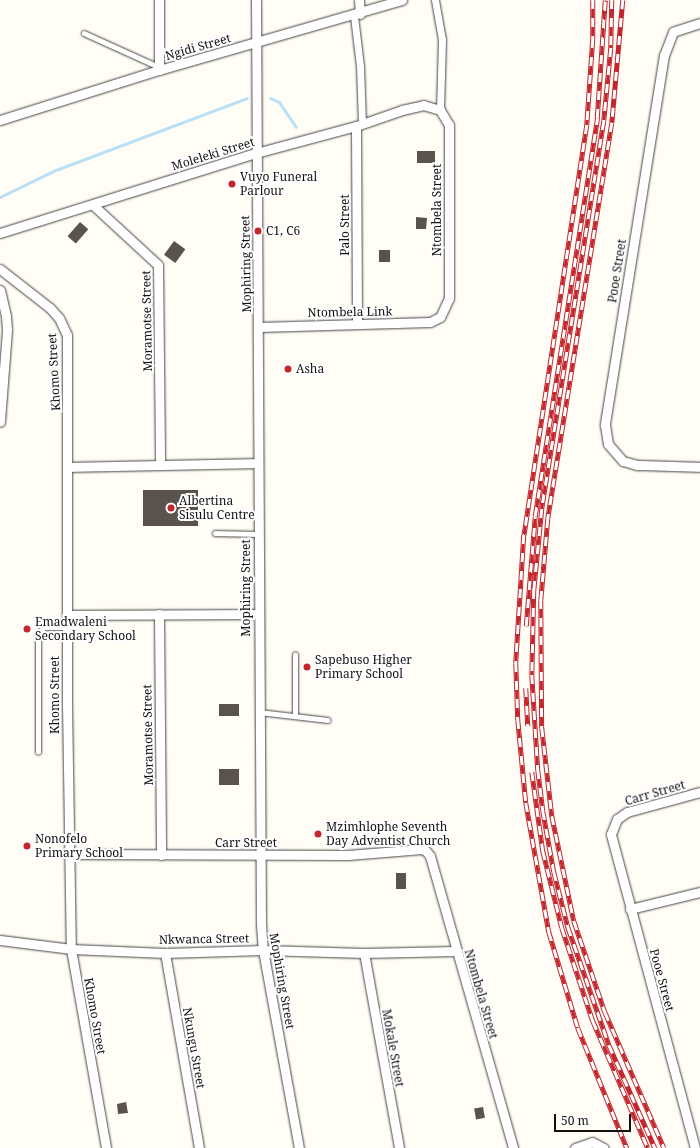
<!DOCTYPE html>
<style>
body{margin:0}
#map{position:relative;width:700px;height:1148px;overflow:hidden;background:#fffdf5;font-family:"Noto Serif",serif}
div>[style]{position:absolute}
.stream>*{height:3px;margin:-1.5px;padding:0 1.5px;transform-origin:1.5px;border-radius:1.5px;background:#b9e0f7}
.building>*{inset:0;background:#5a524d;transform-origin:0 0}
.roads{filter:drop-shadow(0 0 1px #444) drop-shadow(0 0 1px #444)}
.service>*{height:4.5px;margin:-2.25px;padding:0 2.25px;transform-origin:2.25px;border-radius:2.25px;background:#fff}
.pedestrian>*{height:7px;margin:-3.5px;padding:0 3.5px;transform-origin:3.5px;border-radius:3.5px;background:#fff}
.minor>*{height:9px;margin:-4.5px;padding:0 4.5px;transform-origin:4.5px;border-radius:4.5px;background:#fff}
.rail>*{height:4.5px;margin-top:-2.25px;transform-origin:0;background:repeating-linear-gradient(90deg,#fff 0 9px,#c4262e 0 18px);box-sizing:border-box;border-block:1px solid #c4262e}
.dots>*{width:11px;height:11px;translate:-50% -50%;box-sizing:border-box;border:2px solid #fff;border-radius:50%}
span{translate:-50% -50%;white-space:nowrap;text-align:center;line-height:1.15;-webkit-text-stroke:4px #fff;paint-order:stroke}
.street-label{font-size:12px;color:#111}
.poi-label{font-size:12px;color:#111}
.left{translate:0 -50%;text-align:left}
.scale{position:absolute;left:554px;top:1114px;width:77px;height:18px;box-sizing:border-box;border:2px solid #111;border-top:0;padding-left:5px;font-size:12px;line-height:14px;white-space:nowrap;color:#111;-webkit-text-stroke:3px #fff;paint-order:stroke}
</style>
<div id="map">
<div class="stream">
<div style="left:270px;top:98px;width:10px;rotate:24deg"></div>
<div style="left:279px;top:102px;width:30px;rotate:56deg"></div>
<div style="left:0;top:197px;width:59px;rotate:-26.1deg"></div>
<div style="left:53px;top:171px;width:207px;rotate:-20.6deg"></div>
</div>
<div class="building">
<div style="left:417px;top:151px;width:18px;height:12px"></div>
<div style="clip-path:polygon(416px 217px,427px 218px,426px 229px,416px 229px)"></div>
<div style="left:80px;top:222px;width:11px;height:19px;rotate:41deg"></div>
<div style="left:174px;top:241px;width:14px;height:17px;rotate:36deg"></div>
<div style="left:379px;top:250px;width:11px;height:12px"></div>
<div style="left:198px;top:490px;width:36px;height:55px;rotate:90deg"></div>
<div style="left:219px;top:704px;width:20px;height:12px"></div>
<div style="left:219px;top:769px;width:20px;height:16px"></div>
<div style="left:396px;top:873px;width:10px;height:16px"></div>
<div style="clip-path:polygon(126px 1102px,128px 1113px,118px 1114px,117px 1104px)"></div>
<div style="left:483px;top:1107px;width:11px;height:9px;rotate:80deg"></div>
</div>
<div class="roads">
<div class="service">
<div style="left:84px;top:33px;width:82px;rotate:24.4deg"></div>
<div style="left:215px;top:533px;width:42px;rotate:1.4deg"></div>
<div style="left:259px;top:712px;width:69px;rotate:6.6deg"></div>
<div style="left:295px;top:716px;width:61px;rotate:-90deg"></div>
<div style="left:38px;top:752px;width:118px;rotate:-90deg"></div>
<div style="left:38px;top:634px;width:8px;rotate:-50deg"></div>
<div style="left:43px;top:628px;width:25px"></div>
</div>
<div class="pedestrian">
<div style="left:435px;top:0;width:40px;rotate:80deg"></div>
<div style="left:442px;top:39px;width:71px;rotate:91.6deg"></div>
<div style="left:354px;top:16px;width:50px;rotate:83.2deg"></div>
<div style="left:360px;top:66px;width:58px;rotate:88deg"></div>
</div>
<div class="minor">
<div style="left:159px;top:0;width:70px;rotate:90deg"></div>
<div style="left:256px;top:0;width:924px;rotate:89.69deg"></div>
<div style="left:261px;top:924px;width:26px;rotate:86deg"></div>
<div style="left:263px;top:950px;width:201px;rotate:79.7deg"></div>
<div style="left:359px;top:0;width:14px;rotate:86deg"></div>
<div style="left:700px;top:23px;width:28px;rotate:162deg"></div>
<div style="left:673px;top:32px;width:25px;rotate:111deg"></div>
<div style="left:664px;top:55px;width:375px;rotate:99.1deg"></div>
<div style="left:605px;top:425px;width:19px;rotate:81deg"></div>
<div style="left:608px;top:444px;width:23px;rotate:49deg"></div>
<div style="left:623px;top:461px;width:15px;rotate:16deg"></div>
<div style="left:637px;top:465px;width:63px;rotate:1.8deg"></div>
<div style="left:0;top:120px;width:167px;rotate:-17.5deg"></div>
<div style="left:159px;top:70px;width:253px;rotate:-16.1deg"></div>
<div style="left:356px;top:126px;width:198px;rotate:89.7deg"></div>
<div style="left:93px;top:205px;width:88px;rotate:42.7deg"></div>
<div style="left:158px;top:265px;width:200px;rotate:89.4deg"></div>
<div style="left:0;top:233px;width:268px;rotate:-17.4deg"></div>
<div style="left:256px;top:153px;width:104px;rotate:-15.1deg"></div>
<div style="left:356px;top:126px;width:49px;rotate:-19.2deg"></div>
<div style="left:402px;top:110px;width:22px;rotate:-13deg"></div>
<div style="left:423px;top:105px;width:18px;rotate:16deg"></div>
<div style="left:440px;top:110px;width:17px;rotate:59deg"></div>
<div style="left:449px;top:125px;width:173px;rotate:90deg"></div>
<div style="left:449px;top:298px;width:21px;rotate:115deg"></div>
<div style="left:440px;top:317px;width:11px;rotate:153deg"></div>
<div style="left:430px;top:322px;width:171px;rotate:178.3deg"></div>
<div style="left:0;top:269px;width:63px;rotate:38deg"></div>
<div style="left:50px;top:308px;width:13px;rotate:48deg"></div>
<div style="left:59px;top:318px;width:19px;rotate:65deg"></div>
<div style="left:67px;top:335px;width:369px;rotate:90deg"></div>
<div style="left:67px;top:704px;width:245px;rotate:89.1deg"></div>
<div style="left:71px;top:949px;width:202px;rotate:80deg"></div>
<div style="left:0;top:290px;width:27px;rotate:77deg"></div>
<div style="left:6px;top:316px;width:14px;rotate:86deg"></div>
<div style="left:7px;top:330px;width:92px;rotate:94.4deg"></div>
<div style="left:69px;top:467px;width:188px;rotate:-1.2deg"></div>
<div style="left:159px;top:614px;width:241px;rotate:89.5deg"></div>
<div style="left:67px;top:615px;width:191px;rotate:-0.3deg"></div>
<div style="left:69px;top:854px;width:279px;rotate:0.2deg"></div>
<div style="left:348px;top:855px;width:74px;rotate:-4.6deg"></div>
<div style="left:422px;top:849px;width:4px;rotate:27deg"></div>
<div style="left:426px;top:851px;width:6px;rotate:51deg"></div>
<div style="left:430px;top:856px;width:304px;rotate:74.1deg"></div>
<div style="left:630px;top:909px;width:72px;rotate:-13.7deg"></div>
<div style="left:0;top:940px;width:72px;rotate:7.2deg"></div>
<div style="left:71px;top:949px;width:94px;rotate:2.4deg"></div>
<div style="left:165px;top:953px;width:98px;rotate:-1.8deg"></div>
<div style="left:263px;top:950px;width:101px;rotate:1.7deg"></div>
<div style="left:364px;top:953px;width:92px;rotate:-1.2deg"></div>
<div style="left:165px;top:953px;width:198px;rotate:80.1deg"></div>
<div style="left:364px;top:953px;width:198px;rotate:79.8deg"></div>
<div style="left:575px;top:1148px;width:18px;rotate:-19deg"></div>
<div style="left:592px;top:1142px;width:13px;rotate:27deg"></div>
<div style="left:695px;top:1148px;width:325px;rotate:-105deg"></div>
<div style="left:611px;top:834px;width:16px;rotate:-68deg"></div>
<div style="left:617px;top:819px;width:12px;rotate:-35deg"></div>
<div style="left:627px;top:812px;width:76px;rotate:-15.3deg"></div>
</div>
</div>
<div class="rail">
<div style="left:593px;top:0;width:39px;rotate:90deg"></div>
<div style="left:593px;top:39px;width:86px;rotate:94deg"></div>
<div style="left:587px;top:125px;width:415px;rotate:98.7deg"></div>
<div style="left:524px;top:535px;width:128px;rotate:93.6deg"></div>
<div style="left:516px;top:663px;width:57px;rotate:88deg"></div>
<div style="left:518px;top:720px;width:83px;rotate:84.5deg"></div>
<div style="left:526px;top:803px;width:131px;rotate:79.9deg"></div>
<div style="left:549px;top:932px;width:100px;rotate:73.2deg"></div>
<div style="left:578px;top:1028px;width:130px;rotate:67.8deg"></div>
<div style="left:612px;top:0;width:48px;rotate:91.2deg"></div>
<div style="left:611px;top:48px;width:73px;rotate:95.5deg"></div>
<div style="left:604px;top:121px;width:393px;rotate:99.1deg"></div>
<div style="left:542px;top:509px;width:81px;rotate:95.6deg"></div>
<div style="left:534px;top:590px;width:85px;rotate:91.3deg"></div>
<div style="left:532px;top:675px;width:95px;rotate:86.4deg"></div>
<div style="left:538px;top:770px;width:41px;rotate:83deg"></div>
<div style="left:543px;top:811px;width:62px;rotate:79.8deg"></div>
<div style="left:554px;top:872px;width:57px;rotate:75.7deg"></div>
<div style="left:568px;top:927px;width:125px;rotate:70.8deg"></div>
<div style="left:609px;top:1045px;width:113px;rotate:65.9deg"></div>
<div style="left:623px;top:0;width:123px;rotate:95.1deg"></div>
<div style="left:612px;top:123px;width:401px;rotate:99.2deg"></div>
<div style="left:548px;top:519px;width:81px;rotate:94.9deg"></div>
<div style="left:541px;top:600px;width:128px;rotate:89.6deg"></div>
<div style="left:542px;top:728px;width:89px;rotate:83.5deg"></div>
<div style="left:552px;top:816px;width:107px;rotate:78.2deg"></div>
<div style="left:574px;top:921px;width:96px;rotate:71.2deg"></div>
<div style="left:605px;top:1012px;width:148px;rotate:66.5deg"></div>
<div style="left:526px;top:626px;width:110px;rotate:-85.3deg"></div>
<div style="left:535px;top:516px;width:403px;rotate:-81.1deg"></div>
<div style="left:597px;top:118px;width:118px;rotate:-86.1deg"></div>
<div style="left:526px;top:688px;width:38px;rotate:87deg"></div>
<div style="left:532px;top:772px;width:80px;rotate:82.1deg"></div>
<div style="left:543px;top:851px;width:79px;rotate:76.1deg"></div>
<div style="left:562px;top:928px;width:98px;rotate:71.6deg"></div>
<div style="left:593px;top:1021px;width:138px;rotate:66.6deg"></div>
</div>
<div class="dots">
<div style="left:232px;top:184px;background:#c4262e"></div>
<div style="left:258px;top:231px;background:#c4262e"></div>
<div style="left:288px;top:369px;background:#c4262e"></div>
<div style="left:171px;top:508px;background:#c4262e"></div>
<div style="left:27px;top:629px;background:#c4262e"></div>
<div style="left:307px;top:667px;background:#c4262e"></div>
<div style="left:318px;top:834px;background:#c4262e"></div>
<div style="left:27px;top:846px;background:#c4262e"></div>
</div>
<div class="street-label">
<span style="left:198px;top:47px;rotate:-16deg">Ngidi Street</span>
<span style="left:213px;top:154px;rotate:-17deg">Moleleki Street</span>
<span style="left:437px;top:210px;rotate:-90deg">Ntombela Street</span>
<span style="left:345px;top:225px;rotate:-90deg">Palo Street</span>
<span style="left:246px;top:264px;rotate:-91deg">Mophiring Street</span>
<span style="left:617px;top:271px;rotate:-81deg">Pooe Street</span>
<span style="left:350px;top:312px;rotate:-1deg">Ntombela Link</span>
<span style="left:147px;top:321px;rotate:-91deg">Moramotse Street</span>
<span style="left:54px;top:372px;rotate:-93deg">Khomo Street</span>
<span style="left:246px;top:588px;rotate:-90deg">Mophiring Street</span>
<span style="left:55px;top:695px;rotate:-90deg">Khomo Street</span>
<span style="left:148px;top:735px;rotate:-91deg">Moramotse Street</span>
<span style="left:655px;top:793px;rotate:-16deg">Carr Street</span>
<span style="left:246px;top:843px">Carr Street</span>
<span style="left:204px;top:939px;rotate:-1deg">Nkwanca Street</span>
<span style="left:662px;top:980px;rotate:75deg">Pooe Street</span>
<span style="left:282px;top:981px;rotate:80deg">Mophiring Street</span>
<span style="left:481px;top:994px;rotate:74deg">Ntombela Street</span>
<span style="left:95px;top:1016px;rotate:80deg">Khomo Street</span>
<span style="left:194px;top:1048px;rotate:80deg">Nkungu Street</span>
<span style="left:393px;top:1048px;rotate:80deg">Mokale Street</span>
</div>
<div class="poi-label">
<span class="left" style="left:240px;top:184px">Vuyo Funeral<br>Parlour</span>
<span class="left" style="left:266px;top:231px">C1, C6</span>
<span class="left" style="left:296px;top:369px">Asha</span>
<span class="left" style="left:179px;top:508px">Albertina<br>Sisulu Centre</span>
<span class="left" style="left:35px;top:629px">Emadwaleni<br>Secondary School</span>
<span class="left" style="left:315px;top:667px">Sapebuso Higher<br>Primary School</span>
<span class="left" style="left:326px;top:834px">Mzimhlophe Seventh<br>Day Adventist Church</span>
<span class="left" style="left:35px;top:846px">Nonofelo<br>Primary School</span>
</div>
<div class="scale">50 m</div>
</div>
